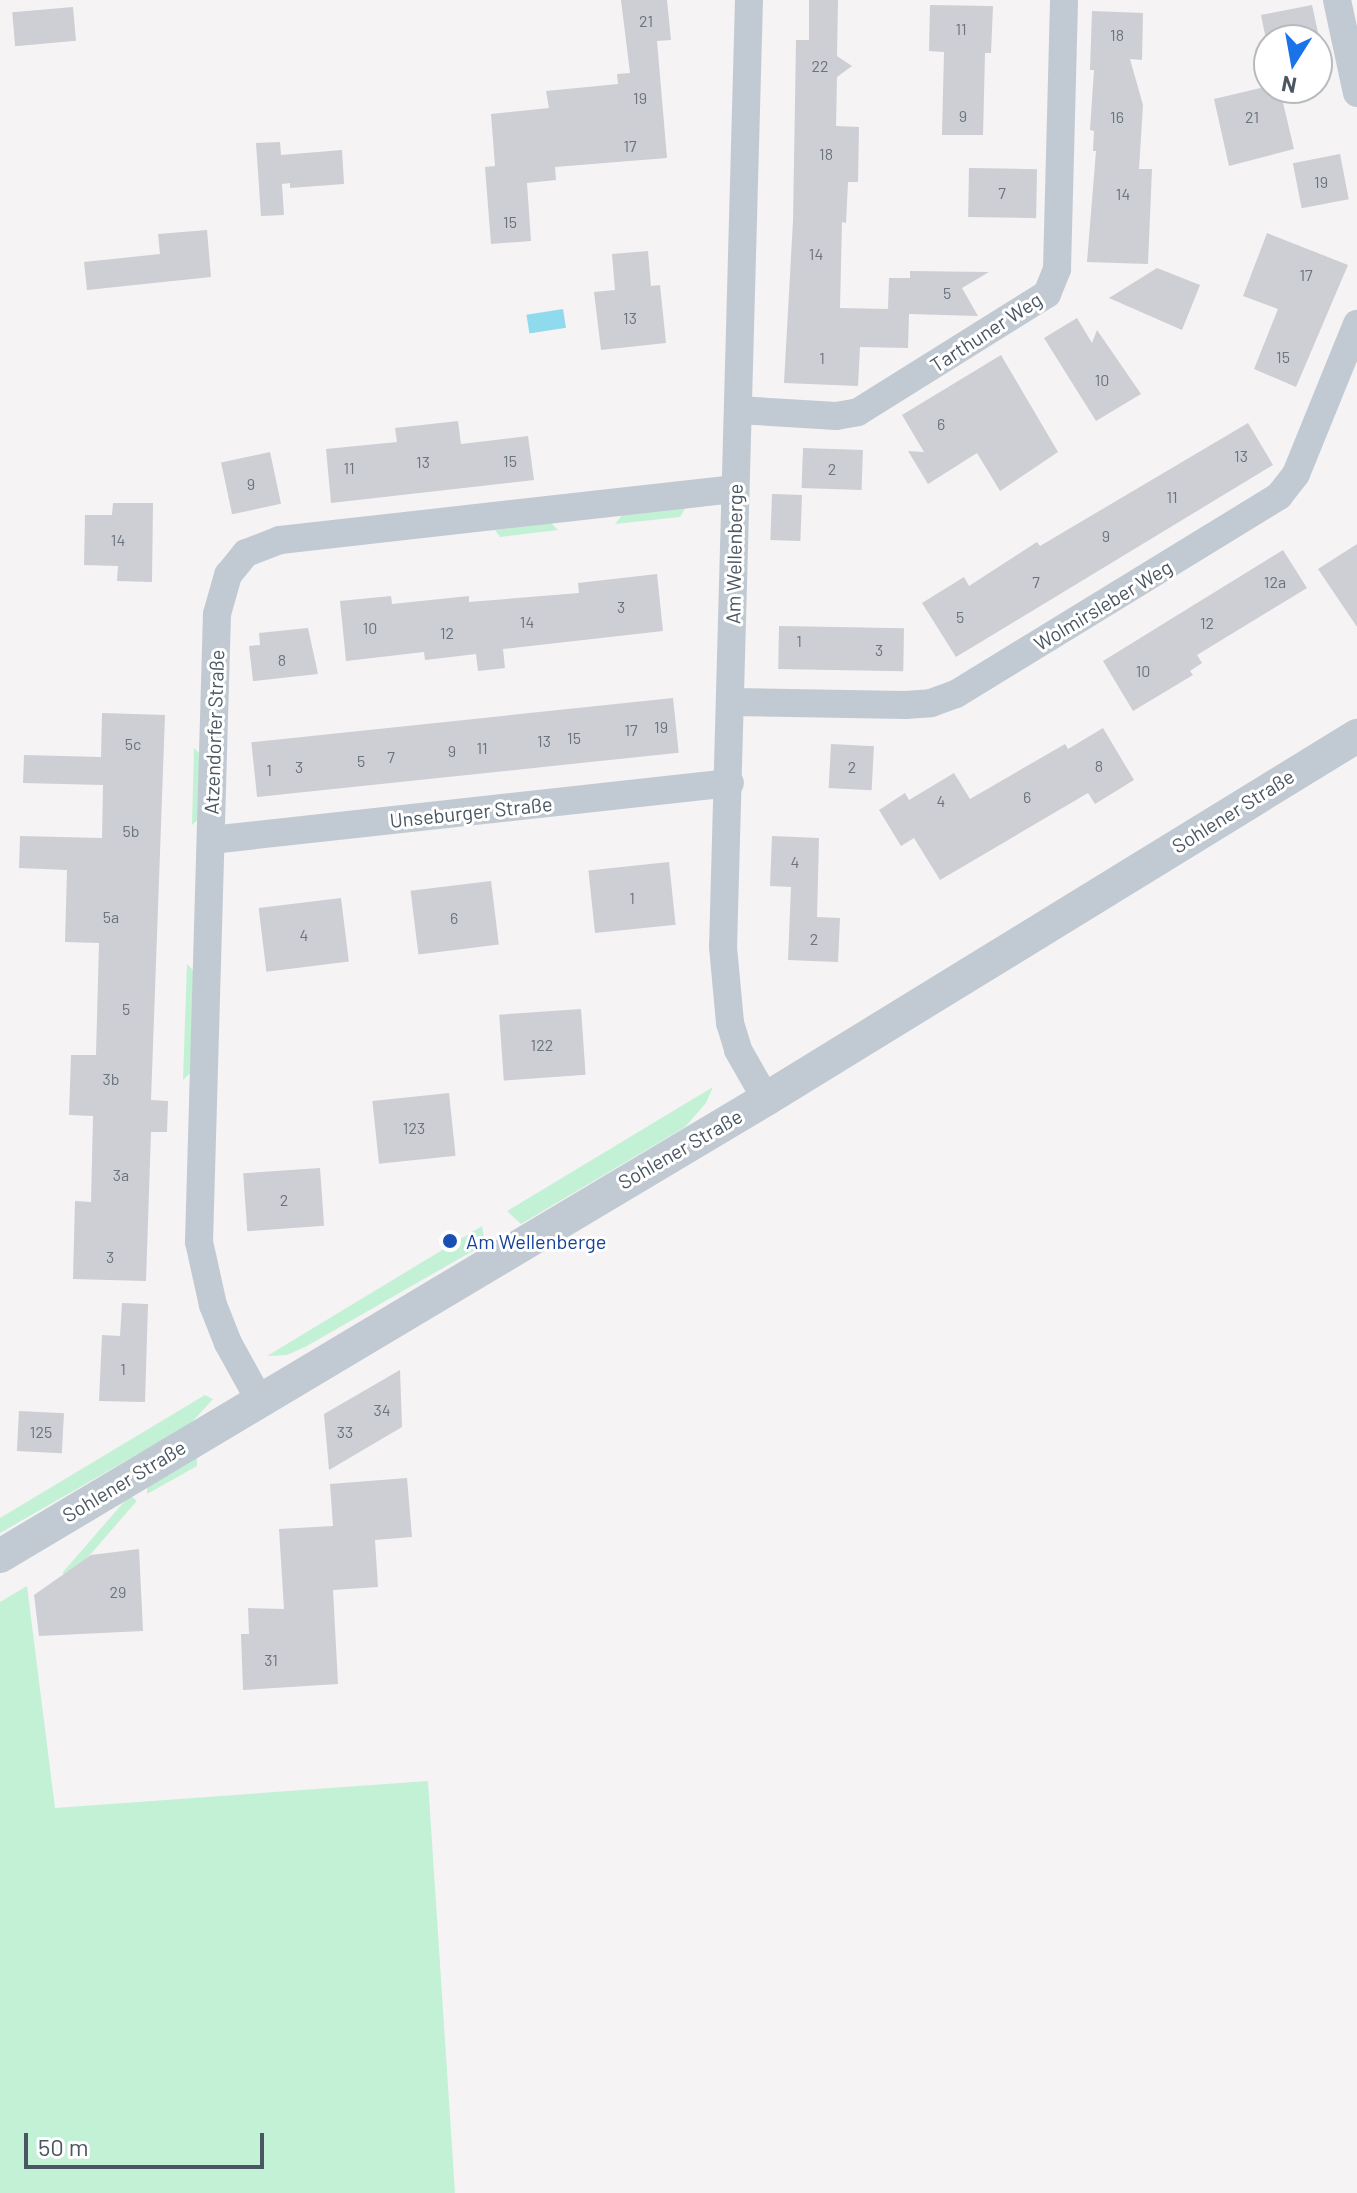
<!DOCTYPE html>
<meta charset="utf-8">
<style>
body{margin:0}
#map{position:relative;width:1357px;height:2193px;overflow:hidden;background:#f5f3f3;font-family:Barlow,sans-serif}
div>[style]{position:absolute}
.green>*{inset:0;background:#c3f1d5;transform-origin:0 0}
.water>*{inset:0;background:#90daee;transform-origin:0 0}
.building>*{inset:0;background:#cdcfd5;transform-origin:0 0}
.minor>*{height:28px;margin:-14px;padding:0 14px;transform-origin:14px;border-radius:14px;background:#c1cad2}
.tertiary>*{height:34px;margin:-17px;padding:0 17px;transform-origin:17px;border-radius:17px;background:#c1cad2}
.dots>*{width:22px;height:22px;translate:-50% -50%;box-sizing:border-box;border:4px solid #fff;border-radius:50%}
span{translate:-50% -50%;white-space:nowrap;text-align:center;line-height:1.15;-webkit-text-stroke:6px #fff;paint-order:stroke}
.number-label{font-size:16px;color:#6b747e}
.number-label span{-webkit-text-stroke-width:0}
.street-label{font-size:20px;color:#4a5661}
.transit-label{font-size:20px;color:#164399}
.left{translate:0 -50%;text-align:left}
.north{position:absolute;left:1253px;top:24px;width:80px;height:80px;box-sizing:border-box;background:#fff;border:2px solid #b7bbc0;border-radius:50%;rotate:191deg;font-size:22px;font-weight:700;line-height:32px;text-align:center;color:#4a5661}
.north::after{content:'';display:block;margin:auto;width:28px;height:36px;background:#1a73e8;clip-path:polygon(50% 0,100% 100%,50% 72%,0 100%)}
.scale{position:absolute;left:24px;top:2133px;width:240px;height:36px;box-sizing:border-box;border:4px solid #4a5661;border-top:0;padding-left:10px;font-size:24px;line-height:28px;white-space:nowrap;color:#4a5661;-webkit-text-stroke:6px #fff;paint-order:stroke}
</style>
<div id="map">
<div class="green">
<div style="clip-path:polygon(686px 507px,680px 517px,615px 524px,622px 515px)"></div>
<div style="clip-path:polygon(551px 523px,558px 530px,500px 537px,495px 530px)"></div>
<div style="clip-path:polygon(194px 748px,202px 756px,200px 818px,192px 825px)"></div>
<div style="clip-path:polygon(187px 964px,195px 972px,192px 1071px,183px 1080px)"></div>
<div style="clip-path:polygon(713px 1087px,706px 1103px,685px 1127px,521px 1224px,507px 1211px)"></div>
<div style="clip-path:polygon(482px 1226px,485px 1244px,305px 1347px,287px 1355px,267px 1356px)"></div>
<div style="clip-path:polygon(205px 1395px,213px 1399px,190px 1424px,0 1533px,0 1518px)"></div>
<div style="clip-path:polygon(197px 1456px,197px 1466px,147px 1494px,147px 1486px)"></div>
<div style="left:130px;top:1495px;width:9px;height:103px;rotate:41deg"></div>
<div style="clip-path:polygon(27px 1586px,55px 1808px,428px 1781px,455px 2193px,0 2193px,0 1602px)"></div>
</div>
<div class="water">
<div style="left:563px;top:309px;width:19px;height:37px;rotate:81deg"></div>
</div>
<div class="building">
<div style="clip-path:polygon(621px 0,667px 0,671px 40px,657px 41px,667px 158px,555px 167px,556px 180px,527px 183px,531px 241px,491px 244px,485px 167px,495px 166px,491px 114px,549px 108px,546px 91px,618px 84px,617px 74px,630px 73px)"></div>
<div style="clip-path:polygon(809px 0,838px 0,837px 56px,852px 66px,837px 77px,836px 126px,859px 127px,858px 182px,848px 182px,846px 223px,842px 222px,840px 308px,888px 309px,889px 278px,910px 278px,910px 271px,989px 272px,962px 288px,978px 316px,909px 314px,908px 348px,860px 347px,858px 386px,784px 383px,793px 221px,796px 40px,809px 40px)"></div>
<div style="clip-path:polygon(930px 5px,993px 6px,991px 53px,985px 53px,983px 135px,942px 135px,944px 52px,929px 51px)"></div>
<div style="clip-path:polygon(1312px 5px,1328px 78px,1317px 82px,1317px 40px,1269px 40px,1269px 54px,1261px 15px)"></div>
<div style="left:73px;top:7px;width:34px;height:61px;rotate:85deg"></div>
<div style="clip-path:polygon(1092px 11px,1143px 13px,1142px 60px,1130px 59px,1143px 105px,1139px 169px,1152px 169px,1148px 264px,1087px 262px,1096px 151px,1093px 151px,1094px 131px,1090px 130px,1094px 70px,1090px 70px)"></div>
<div style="clip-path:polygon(1269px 86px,1289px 88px,1280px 90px,1294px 149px,1229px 166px,1214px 99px)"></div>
<div style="clip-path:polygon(280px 142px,281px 155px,342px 150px,344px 184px,290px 188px,290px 183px,282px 184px,284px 215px,261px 216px,256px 143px)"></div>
<div style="left:1340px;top:154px;width:46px;height:48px;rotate:79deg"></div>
<div style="left:969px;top:168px;width:68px;height:49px;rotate:1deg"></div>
<div style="clip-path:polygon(207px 230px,211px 277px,87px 290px,84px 262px,160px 254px,158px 234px)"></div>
<div style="clip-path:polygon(1267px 233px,1348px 265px,1296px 387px,1254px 369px,1278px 309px,1243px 296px)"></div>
<div style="clip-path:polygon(648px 251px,651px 286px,660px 285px,666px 343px,601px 350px,594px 292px,615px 290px,612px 254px)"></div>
<div style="clip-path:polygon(1157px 268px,1200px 285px,1182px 330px,1109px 298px)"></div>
<div style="clip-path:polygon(1077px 318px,1092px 343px,1097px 330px,1141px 394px,1096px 421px,1044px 338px)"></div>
<div style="clip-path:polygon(1001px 355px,1058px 452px,1000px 491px,977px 453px,928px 484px,908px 451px,924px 452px,902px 415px)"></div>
<div style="clip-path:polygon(458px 421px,461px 444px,528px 436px,534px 480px,331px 503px,326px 449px,397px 442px,395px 428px)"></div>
<div style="clip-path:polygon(1248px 423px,1273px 465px,956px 657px,922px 603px,964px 577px,969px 586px,1037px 542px,1040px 546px)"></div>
<div style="left:803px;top:448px;width:60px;height:40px;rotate:2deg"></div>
<div style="left:270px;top:452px;width:53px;height:50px;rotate:78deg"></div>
<div style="left:772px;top:494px;width:30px;height:46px;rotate:2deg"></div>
<div style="clip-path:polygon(113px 503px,153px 503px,152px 582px,117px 581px,118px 566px,84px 565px,85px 515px,112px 515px)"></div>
<div style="clip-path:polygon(1357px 544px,1357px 627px,1318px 569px)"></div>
<div style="clip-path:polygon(1283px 550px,1307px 588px,1197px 655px,1202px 663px,1190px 671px,1193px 675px,1133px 711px,1103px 661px)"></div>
<div style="clip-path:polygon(657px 574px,663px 631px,503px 649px,505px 668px,478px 671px,476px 654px,425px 660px,424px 652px,346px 661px,340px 601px,391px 596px,392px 604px,469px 596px,469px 602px,579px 593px,578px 583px)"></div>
<div style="left:779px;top:626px;width:125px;height:43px;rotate:1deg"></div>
<div style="clip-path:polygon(308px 628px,318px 674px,253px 681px,249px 646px,260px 645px,259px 633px)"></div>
<div style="left:673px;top:698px;width:55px;height:424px;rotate:84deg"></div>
<div style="clip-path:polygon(102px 713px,165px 715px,151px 1100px,168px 1101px,167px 1132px,151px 1132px,146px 1281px,73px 1279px,75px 1201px,91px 1202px,93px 1116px,69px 1115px,71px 1055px,96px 1055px,99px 943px,65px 942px,67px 870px,19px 868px,20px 836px,102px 838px,103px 785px,23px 783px,24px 755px,101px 757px)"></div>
<div style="clip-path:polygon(1103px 728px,1134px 780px,1095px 804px,1088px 793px,940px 880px,914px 838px,901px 846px,879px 810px,905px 793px,909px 800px,954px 773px,970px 799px,1065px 744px,1068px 749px)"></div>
<div style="left:831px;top:744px;width:43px;height:44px;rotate:3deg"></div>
<div style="clip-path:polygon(772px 836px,819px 838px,817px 917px,840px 918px,838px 962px,788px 960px,791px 887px,770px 886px)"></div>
<div style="left:669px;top:862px;width:63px;height:81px;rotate:84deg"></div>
<div style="left:491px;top:881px;width:64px;height:81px;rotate:83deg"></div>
<div style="left:341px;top:898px;width:64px;height:83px;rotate:83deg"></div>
<div style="left:581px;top:1009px;width:66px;height:82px;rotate:86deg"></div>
<div style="left:449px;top:1093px;width:63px;height:77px;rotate:84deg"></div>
<div style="left:320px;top:1168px;width:58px;height:77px;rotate:86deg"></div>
<div style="clip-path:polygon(122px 1303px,148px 1304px,145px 1402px,99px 1401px,102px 1335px,120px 1336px)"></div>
<div style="clip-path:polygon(400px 1370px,402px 1427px,329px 1470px,324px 1414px)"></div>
<div style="left:19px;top:1411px;width:45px;height:40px;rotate:3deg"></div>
<div style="clip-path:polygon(407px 1478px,412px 1537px,375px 1540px,378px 1587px,333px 1590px,338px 1684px,243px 1690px,241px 1634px,249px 1634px,248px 1608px,284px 1609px,279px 1529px,333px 1526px,330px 1484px)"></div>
<div style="clip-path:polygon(139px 1549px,143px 1631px,39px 1636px,34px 1595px,91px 1555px)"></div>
</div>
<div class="minor">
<div style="left:749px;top:0;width:947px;rotate:91.57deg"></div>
<div style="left:723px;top:947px;width:76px;rotate:84.7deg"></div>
<div style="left:730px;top:1023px;width:28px;rotate:73deg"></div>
<div style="left:738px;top:1050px;width:56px;rotate:60.3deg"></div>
<div style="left:1337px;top:0;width:95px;rotate:77.9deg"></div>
<div style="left:738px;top:410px;width:98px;rotate:3.5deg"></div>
<div style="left:836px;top:416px;width:22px;rotate:-10deg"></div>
<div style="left:858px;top:412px;width:223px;rotate:-32deg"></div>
<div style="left:1047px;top:294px;width:27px;rotate:-68deg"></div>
<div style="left:1057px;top:269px;width:269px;rotate:-88.5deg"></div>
<div style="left:731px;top:702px;width:174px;rotate:1deg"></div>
<div style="left:905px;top:705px;width:26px;rotate:-4deg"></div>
<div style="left:931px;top:703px;width:27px;rotate:-20deg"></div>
<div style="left:956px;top:694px;width:379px;rotate:-31.5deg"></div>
<div style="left:1279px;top:496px;width:28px;rotate:-52deg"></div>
<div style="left:1296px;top:474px;width:162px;rotate:-67.9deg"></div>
<div style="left:211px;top:840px;width:522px;rotate:-6.27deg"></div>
<div style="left:260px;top:1401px;width:66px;rotate:-118.9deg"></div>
<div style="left:228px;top:1343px;width:41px;rotate:-111.5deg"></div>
<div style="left:213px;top:1305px;width:65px;rotate:-102.5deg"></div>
<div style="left:199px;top:1242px;width:628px;rotate:-88.36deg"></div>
<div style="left:217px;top:614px;width:41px;rotate:-74.2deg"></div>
<div style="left:228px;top:575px;width:28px;rotate:-51deg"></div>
<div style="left:246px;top:553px;width:36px;rotate:-21deg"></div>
<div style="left:280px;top:540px;width:458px;rotate:-6.4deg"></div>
</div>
<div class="tertiary">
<div style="left:0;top:1556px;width:892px;rotate:-30.82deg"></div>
<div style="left:766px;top:1099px;width:694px;rotate:-31.56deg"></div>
</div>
<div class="dots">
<div style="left:450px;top:1241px;background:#1a4fb4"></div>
</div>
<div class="number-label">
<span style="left:646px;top:21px">21</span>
<span style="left:961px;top:29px">11</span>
<span style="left:1117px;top:35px">18</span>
<span style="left:820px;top:66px">22</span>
<span style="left:640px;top:98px">19</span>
<span style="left:963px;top:116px">9</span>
<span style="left:1117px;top:117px">16</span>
<span style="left:1252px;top:117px">21</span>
<span style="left:630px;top:146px">17</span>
<span style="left:826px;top:154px">18</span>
<span style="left:1321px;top:182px">19</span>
<span style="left:1002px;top:193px">7</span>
<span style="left:1123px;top:194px">14</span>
<span style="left:510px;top:222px">15</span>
<span style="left:816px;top:254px">14</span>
<span style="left:1306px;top:275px">17</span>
<span style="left:947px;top:293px">5</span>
<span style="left:630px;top:318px">13</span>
<span style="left:1283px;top:357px">15</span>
<span style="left:822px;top:358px">1</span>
<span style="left:1102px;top:380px">10</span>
<span style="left:941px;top:424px">6</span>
<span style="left:1241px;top:456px">13</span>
<span style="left:510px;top:461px">15</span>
<span style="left:423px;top:462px">13</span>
<span style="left:349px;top:468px">11</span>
<span style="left:832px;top:469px">2</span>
<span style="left:251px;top:484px">9</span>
<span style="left:1172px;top:497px">11</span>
<span style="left:1106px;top:536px">9</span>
<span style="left:118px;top:540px">14</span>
<span style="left:1036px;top:582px">7</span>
<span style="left:1275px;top:582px">12a</span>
<span style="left:621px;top:607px">3</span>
<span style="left:960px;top:617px">5</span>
<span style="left:527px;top:622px">14</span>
<span style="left:1207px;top:623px">12</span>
<span style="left:370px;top:628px">10</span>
<span style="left:447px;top:633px">12</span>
<span style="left:799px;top:641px">1</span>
<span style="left:879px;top:650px">3</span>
<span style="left:282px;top:660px">8</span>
<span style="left:1143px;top:671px">10</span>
<span style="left:661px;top:727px">19</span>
<span style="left:631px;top:730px">17</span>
<span style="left:574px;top:738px">15</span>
<span style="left:544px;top:741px">13</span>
<span style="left:133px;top:744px">5c</span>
<span style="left:482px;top:748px">11</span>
<span style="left:452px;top:751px">9</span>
<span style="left:391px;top:757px">7</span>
<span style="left:361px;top:761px">5</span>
<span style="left:1099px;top:766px">8</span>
<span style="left:299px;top:767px">3</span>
<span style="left:852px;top:767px">2</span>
<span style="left:269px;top:770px">1</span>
<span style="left:1027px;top:797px">6</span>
<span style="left:941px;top:801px">4</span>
<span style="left:131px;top:831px">5b</span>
<span style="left:795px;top:862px">4</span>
<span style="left:632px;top:898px">1</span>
<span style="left:111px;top:917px">5a</span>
<span style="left:454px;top:918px">6</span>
<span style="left:304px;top:935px">4</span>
<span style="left:814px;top:939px">2</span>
<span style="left:126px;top:1009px">5</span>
<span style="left:542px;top:1045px">122</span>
<span style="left:111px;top:1079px">3b</span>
<span style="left:414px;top:1128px">123</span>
<span style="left:121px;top:1175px">3a</span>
<span style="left:284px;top:1200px">2</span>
<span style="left:110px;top:1257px">3</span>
<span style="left:123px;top:1369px">1</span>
<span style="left:382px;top:1410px">34</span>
<span style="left:41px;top:1432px">125</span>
<span style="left:345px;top:1432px">33</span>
<span style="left:118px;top:1592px">29</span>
<span style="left:271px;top:1660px">31</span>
</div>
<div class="street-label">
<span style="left:986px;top:332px;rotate:-33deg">Tarthuner Weg</span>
<span style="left:734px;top:554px;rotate:-89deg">Am Wellenberge</span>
<span style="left:1103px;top:605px;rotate:-31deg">Wolmirsleber Weg</span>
<span style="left:214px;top:732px;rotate:-88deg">Atzendorfer Straße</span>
<span style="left:1233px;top:811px;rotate:-32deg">Sohlener Straße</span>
<span style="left:471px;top:812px;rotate:-6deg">Unseburger Straße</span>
<span style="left:680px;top:1149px;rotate:-30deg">Sohlener Straße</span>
<span style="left:124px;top:1481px;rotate:-31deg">Sohlener Straße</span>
</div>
<div class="transit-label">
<span class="left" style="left:466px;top:1241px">Am Wellenberge</span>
</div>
<div class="north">N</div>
<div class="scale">50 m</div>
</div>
